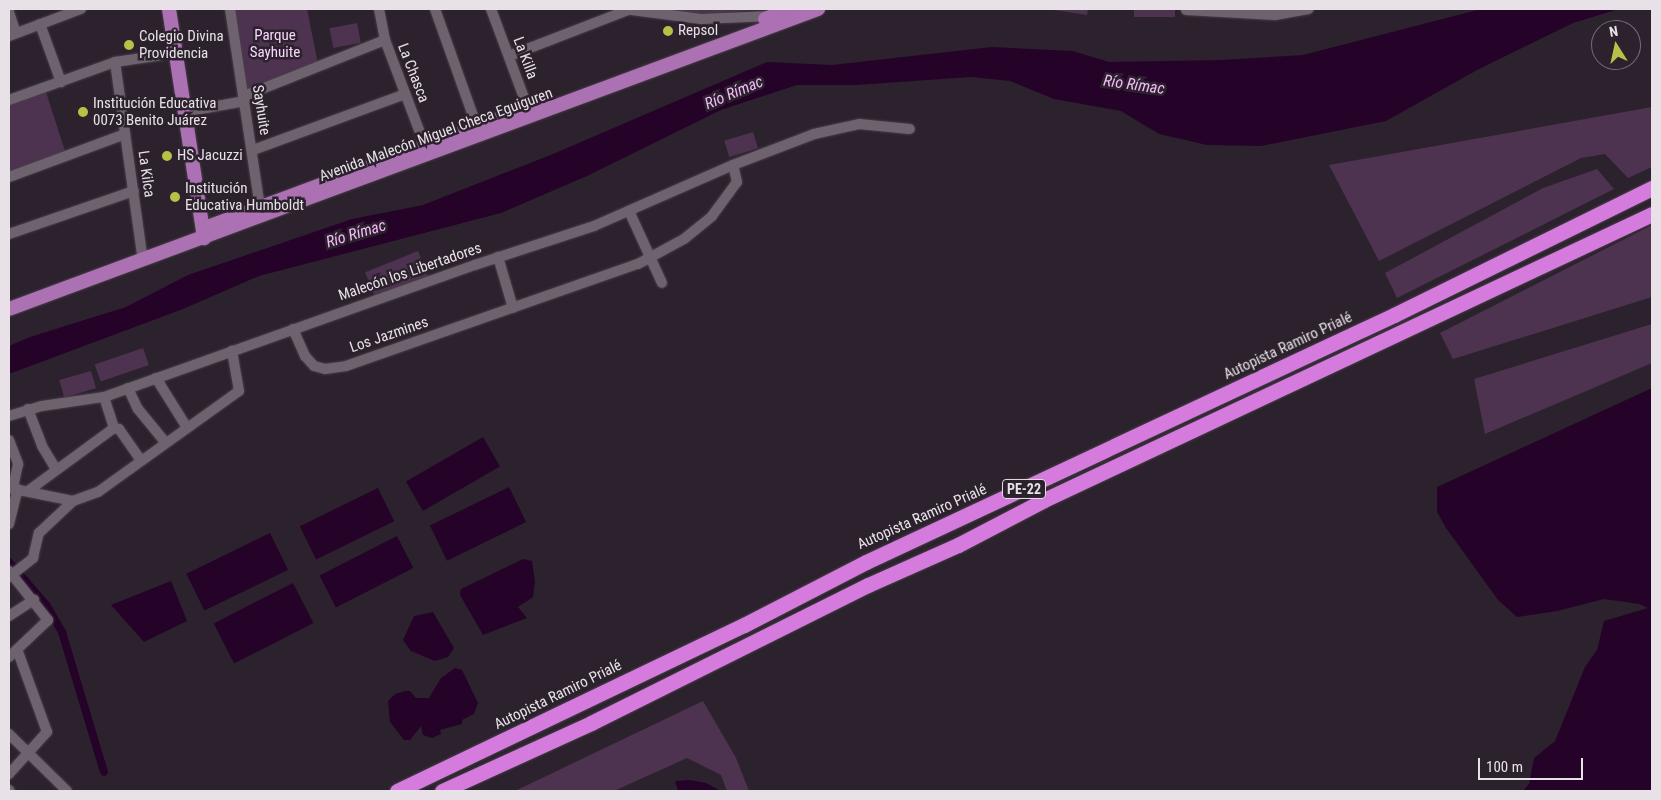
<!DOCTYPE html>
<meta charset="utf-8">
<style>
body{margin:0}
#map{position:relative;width:1661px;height:800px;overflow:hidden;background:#2c222d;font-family:"Roboto Condensed",sans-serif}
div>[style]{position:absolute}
.green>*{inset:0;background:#4d3350;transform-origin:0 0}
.water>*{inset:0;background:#250329;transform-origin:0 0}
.canal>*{height:8px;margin:-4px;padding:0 4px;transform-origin:4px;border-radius:4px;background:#250329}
.roads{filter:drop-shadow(0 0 1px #473e48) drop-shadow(0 0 1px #473e48)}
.minor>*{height:10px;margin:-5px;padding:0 5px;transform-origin:5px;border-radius:5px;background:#6e626f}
.major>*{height:14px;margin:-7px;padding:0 7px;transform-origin:7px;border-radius:7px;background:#ac71b2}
.highway>*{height:15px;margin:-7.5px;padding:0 7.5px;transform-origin:7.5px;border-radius:7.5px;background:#d57bde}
.dots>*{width:14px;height:14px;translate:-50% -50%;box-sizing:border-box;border:2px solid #2c222d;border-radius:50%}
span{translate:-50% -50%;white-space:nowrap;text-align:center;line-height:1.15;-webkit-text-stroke:5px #2c222d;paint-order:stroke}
.shield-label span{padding:1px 4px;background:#2c222d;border:1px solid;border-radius:4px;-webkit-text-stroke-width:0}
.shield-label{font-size:14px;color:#e8e1e8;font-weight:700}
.poi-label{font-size:15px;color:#e8e1e8}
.left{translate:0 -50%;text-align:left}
.park-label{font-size:15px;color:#fbd6fe}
.street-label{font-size:15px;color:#e8e1e8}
.water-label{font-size:16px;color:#f6b9fc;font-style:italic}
.frame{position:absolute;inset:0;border:10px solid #e8e1e8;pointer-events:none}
.north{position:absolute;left:1591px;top:20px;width:50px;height:50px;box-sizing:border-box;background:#2c222d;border:1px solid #776e78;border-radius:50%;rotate:350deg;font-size:14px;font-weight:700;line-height:20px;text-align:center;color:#e8e1e8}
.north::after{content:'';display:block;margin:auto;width:18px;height:22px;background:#b7c147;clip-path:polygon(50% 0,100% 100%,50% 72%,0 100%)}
.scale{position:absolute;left:1478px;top:758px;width:105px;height:22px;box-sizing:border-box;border:2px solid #e8e1e8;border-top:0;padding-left:6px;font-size:15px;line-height:18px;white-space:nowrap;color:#e8e1e8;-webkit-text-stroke:4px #2c222d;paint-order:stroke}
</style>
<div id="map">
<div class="green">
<div style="clip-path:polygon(235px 9px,307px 9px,318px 64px,247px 90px)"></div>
<div style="clip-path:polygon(654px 9px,765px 9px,710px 14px)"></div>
<div style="clip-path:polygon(1048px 9px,1088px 9px,1087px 15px)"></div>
<div style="left:1134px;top:9px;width:41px;height:8px"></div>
<div style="left:357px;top:23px;width:20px;height:28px;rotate:79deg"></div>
<div style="clip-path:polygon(46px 92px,65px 151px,9px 172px,9px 105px)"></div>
<div style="clip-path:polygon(1652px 107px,1652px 167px,1628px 178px,1605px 154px,1581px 158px,1379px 261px,1329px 165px)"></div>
<div style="left:753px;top:132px;width:17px;height:30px;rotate:73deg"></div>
<div style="clip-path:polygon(1597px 169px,1614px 189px,1397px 298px,1385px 273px,1543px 188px)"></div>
<div style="clip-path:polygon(1652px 225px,1652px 297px,1453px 359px,1440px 333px)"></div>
<div style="left:418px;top:251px;width:27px;height:57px;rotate:68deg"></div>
<div style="clip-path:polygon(1652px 324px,1652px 363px,1485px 434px,1474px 379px)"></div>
<div style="left:143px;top:348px;width:18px;height:51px;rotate:71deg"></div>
<div style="left:91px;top:371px;width:18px;height:33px;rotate:74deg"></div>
<div style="clip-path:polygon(703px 701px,736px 758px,749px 791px,727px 791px,721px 775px,687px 758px,614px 791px,515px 791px)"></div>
</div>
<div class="water">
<div style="clip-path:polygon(1481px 9px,1619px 9px,1573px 23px,1479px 69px,1386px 121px,1261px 146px,1207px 145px,1159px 134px,1121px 111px,1054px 99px,1010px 81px,971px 77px,856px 85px,797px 85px,721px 110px,587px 176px,501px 213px,259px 276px,183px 309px,9px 374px,9px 346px,30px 337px,126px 307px,188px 275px,352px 219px,423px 205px,553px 154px,767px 62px,832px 65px,992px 47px,1073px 51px,1109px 62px,1221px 60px,1303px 55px)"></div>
<div style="clip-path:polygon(1652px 388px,1652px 791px,1523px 791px,1529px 784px,1534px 758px,1555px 741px,1585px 667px,1597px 650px,1604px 621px,1648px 608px,1639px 604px,1604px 599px,1557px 611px,1517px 617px,1498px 600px,1446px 528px,1437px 512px,1437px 487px)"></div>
<div style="left:483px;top:437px;width:34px;height:89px;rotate:60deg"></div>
<div style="left:509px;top:487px;width:39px;height:88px;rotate:64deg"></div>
<div style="left:378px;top:488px;width:37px;height:87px;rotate:64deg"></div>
<div style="left:270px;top:533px;width:41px;height:93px;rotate:64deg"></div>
<div style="left:397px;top:536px;width:36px;height:87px;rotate:63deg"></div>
<div style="clip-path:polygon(523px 559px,532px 561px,535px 582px,533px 597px,518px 607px,527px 618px,483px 635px,460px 595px,461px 589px)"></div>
<div style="clip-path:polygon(171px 581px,187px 621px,144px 642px,111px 605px)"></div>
<div style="left:293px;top:583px;width:45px;height:89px;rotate:63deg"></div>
<div style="clip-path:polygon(433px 612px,454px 648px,448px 657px,435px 661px,411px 651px,403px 640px,414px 616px)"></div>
<div style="clip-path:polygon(455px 668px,462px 670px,478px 703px,474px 714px,462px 720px,462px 724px,440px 730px,441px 734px,432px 738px,423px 735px,421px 726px,410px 740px,404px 740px,390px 722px,388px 701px,395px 694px,405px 691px,410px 691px,416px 698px,429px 698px,441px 678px)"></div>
<div style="clip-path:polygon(690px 780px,706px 783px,721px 791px,678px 791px,675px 781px)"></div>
</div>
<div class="canal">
<div style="left:9px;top:562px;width:58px;rotate:49.2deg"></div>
<div style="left:47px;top:606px;width:30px;rotate:60deg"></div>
<div style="left:62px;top:632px;width:146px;rotate:73.3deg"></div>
</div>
<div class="roads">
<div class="minor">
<div style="left:230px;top:9px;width:206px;rotate:81.4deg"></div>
<div style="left:379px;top:9px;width:32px;rotate:79deg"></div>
<div style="left:385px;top:40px;width:113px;rotate:69.3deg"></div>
<div style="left:435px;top:9px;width:125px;rotate:70.4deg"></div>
<div style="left:491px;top:9px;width:112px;rotate:69.6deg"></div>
<div style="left:624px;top:9px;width:78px;rotate:7.4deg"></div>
<div style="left:701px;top:19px;width:70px;rotate:-2.5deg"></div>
<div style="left:1186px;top:10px;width:89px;rotate:3.2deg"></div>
<div style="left:1275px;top:15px;width:34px;rotate:-10deg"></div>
<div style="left:9px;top:12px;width:22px;rotate:72deg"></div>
<div style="left:40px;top:24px;width:62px;rotate:70.1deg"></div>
<div style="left:9px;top:36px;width:77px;rotate:-20.6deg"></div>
<div style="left:509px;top:56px;width:128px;rotate:-21.1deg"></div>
<div style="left:115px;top:62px;width:201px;rotate:82deg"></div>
<div style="left:244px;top:96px;width:152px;rotate:-21.7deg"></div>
<div style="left:9px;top:100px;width:113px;rotate:-19.7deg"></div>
<div style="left:115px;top:62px;width:62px;rotate:-8.4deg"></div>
<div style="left:184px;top:112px;width:62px;rotate:-10.2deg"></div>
<div style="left:253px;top:150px;width:162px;rotate:-20.2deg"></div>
<div style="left:9px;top:177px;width:124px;rotate:-20.3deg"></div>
<div style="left:629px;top:211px;width:79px;rotate:65.4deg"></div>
<div style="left:9px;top:234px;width:132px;rotate:-19deg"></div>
<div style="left:498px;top:257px;width:53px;rotate:73.6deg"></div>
<div style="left:293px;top:329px;width:30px;rotate:66deg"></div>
<div style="left:305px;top:356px;width:13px;rotate:48deg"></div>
<div style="left:314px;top:366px;width:11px;rotate:15deg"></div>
<div style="left:325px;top:369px;width:21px;rotate:-8deg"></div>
<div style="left:346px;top:366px;width:309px;rotate:-19.3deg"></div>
<div style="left:638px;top:264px;width:52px;rotate:-28.5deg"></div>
<div style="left:684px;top:239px;width:36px;rotate:-39deg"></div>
<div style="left:712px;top:216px;width:42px;rotate:-53.7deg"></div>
<div style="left:737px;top:182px;width:17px;rotate:-103deg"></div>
<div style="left:156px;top:378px;width:57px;rotate:58deg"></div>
<div style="left:128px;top:388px;width:23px;rotate:65deg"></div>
<div style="left:138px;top:409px;width:43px;rotate:50.7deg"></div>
<div style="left:104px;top:397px;width:33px;rotate:72deg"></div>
<div style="left:114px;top:428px;width:5px;rotate:11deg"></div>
<div style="left:119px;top:429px;width:38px;rotate:55deg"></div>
<div style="left:28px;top:409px;width:40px;rotate:69deg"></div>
<div style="left:42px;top:446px;width:27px;rotate:59deg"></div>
<div style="left:9px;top:416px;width:34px;rotate:-17deg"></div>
<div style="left:42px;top:406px;width:63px;rotate:-8.3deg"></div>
<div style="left:104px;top:397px;width:394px;rotate:-19.6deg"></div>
<div style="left:475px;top:265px;width:125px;rotate:-18.1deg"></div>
<div style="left:594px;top:226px;width:152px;rotate:-23.7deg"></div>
<div style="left:733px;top:165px;width:87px;rotate:-20.9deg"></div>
<div style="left:814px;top:134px;width:46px;rotate:-12.5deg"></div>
<div style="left:859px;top:124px;width:51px;rotate:5.6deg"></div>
<div style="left:9px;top:440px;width:26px;rotate:69deg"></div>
<div style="left:18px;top:464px;width:25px;rotate:102deg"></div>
<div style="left:9px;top:488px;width:65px;rotate:11.5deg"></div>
<div style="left:28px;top:491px;width:107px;rotate:-36.2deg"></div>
<div style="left:9px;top:524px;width:36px;rotate:-76deg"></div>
<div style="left:9px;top:571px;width:63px;rotate:51.5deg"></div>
<div style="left:48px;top:620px;width:54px;rotate:136.5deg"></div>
<div style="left:9px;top:577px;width:31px;rotate:-38deg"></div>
<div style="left:33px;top:558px;width:26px;rotate:-77deg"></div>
<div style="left:39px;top:533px;width:47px;rotate:-43.3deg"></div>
<div style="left:73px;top:501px;width:27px;rotate:-20deg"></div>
<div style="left:98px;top:492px;width:173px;rotate:-35.6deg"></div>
<div style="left:239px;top:391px;width:41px;rotate:-99.9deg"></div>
<div style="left:9px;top:616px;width:30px;rotate:-33deg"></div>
<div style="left:9px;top:734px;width:81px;rotate:44.5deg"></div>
<div style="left:9px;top:774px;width:57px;rotate:-47.9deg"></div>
<div style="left:47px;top:732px;width:88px;rotate:-109.9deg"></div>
<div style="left:9px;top:790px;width:1px;rotate:45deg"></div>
</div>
<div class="major">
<div style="left:169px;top:9px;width:232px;rotate:81.3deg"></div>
<div style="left:765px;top:19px;width:27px;rotate:-22deg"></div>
<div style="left:210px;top:226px;width:356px;rotate:-20.4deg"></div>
<div style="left:9px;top:309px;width:863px;rotate:-20.35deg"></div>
</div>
<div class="highway">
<div style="left:397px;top:791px;width:385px;rotate:-25.6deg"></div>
<div style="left:744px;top:625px;width:137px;rotate:-27.3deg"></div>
<div style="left:866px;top:562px;width:583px;rotate:-25.07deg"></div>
<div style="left:1394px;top:315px;width:288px;rotate:-26.2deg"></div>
<div style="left:442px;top:791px;width:164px;rotate:-24.5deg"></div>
<div style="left:591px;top:723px;width:309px;rotate:-26.5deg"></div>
<div style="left:868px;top:585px;width:98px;rotate:-24deg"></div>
<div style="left:958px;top:545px;width:97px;rotate:-27.6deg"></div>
<div style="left:1044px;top:500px;width:672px;rotate:-25.19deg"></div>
</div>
</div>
<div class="dots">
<div style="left:668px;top:31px;background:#b7c147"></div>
<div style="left:129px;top:45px;background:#b7c147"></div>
<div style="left:83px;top:112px;background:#b7c147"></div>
<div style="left:167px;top:156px;background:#b7c147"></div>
<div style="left:175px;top:197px;background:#b7c147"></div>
</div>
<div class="shield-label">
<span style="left:1024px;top:489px">PE-22</span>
</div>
<div class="poi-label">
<span class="left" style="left:678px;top:31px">Repsol</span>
<span class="left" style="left:139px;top:45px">Colegio Divina<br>Providencia</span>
<span class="left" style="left:93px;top:112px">Institución Educativa<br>0073 Benito Juárez</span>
<span class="left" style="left:177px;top:156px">HS Jacuzzi</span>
<span class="left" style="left:185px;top:197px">Institución<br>Educativa Humboldt</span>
</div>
<div class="park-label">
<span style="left:275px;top:44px">Parque<br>Sayhuite</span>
</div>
<div class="street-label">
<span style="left:525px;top:58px;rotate:69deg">La Killa</span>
<span style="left:413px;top:73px;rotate:69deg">La Chasca</span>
<span style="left:261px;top:110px;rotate:81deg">Sayhuite</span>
<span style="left:436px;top:135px;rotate:-20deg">Avenida Malecón Miguel Checa Eguiguren</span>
<span style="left:146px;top:174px;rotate:82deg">La Kilca</span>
<span style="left:410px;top:272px;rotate:-19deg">Malecón los Libertadores</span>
<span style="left:389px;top:335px;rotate:-19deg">Los Jazmines</span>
<span style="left:1288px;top:346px;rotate:-25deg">Autopista Ramiro Prialé</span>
<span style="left:922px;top:517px;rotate:-24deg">Autopista Ramiro Prialé</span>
<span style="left:558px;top:695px;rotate:-26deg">Autopista Ramiro Prialé</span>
</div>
<div class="water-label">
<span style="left:1134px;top:85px;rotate:8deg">Río Rímac</span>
<span style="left:734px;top:93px;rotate:-23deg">Río Rímac</span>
<span style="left:356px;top:234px;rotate:-17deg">Río Rímac</span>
</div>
<div class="frame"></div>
<div class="north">N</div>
<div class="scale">100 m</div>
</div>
